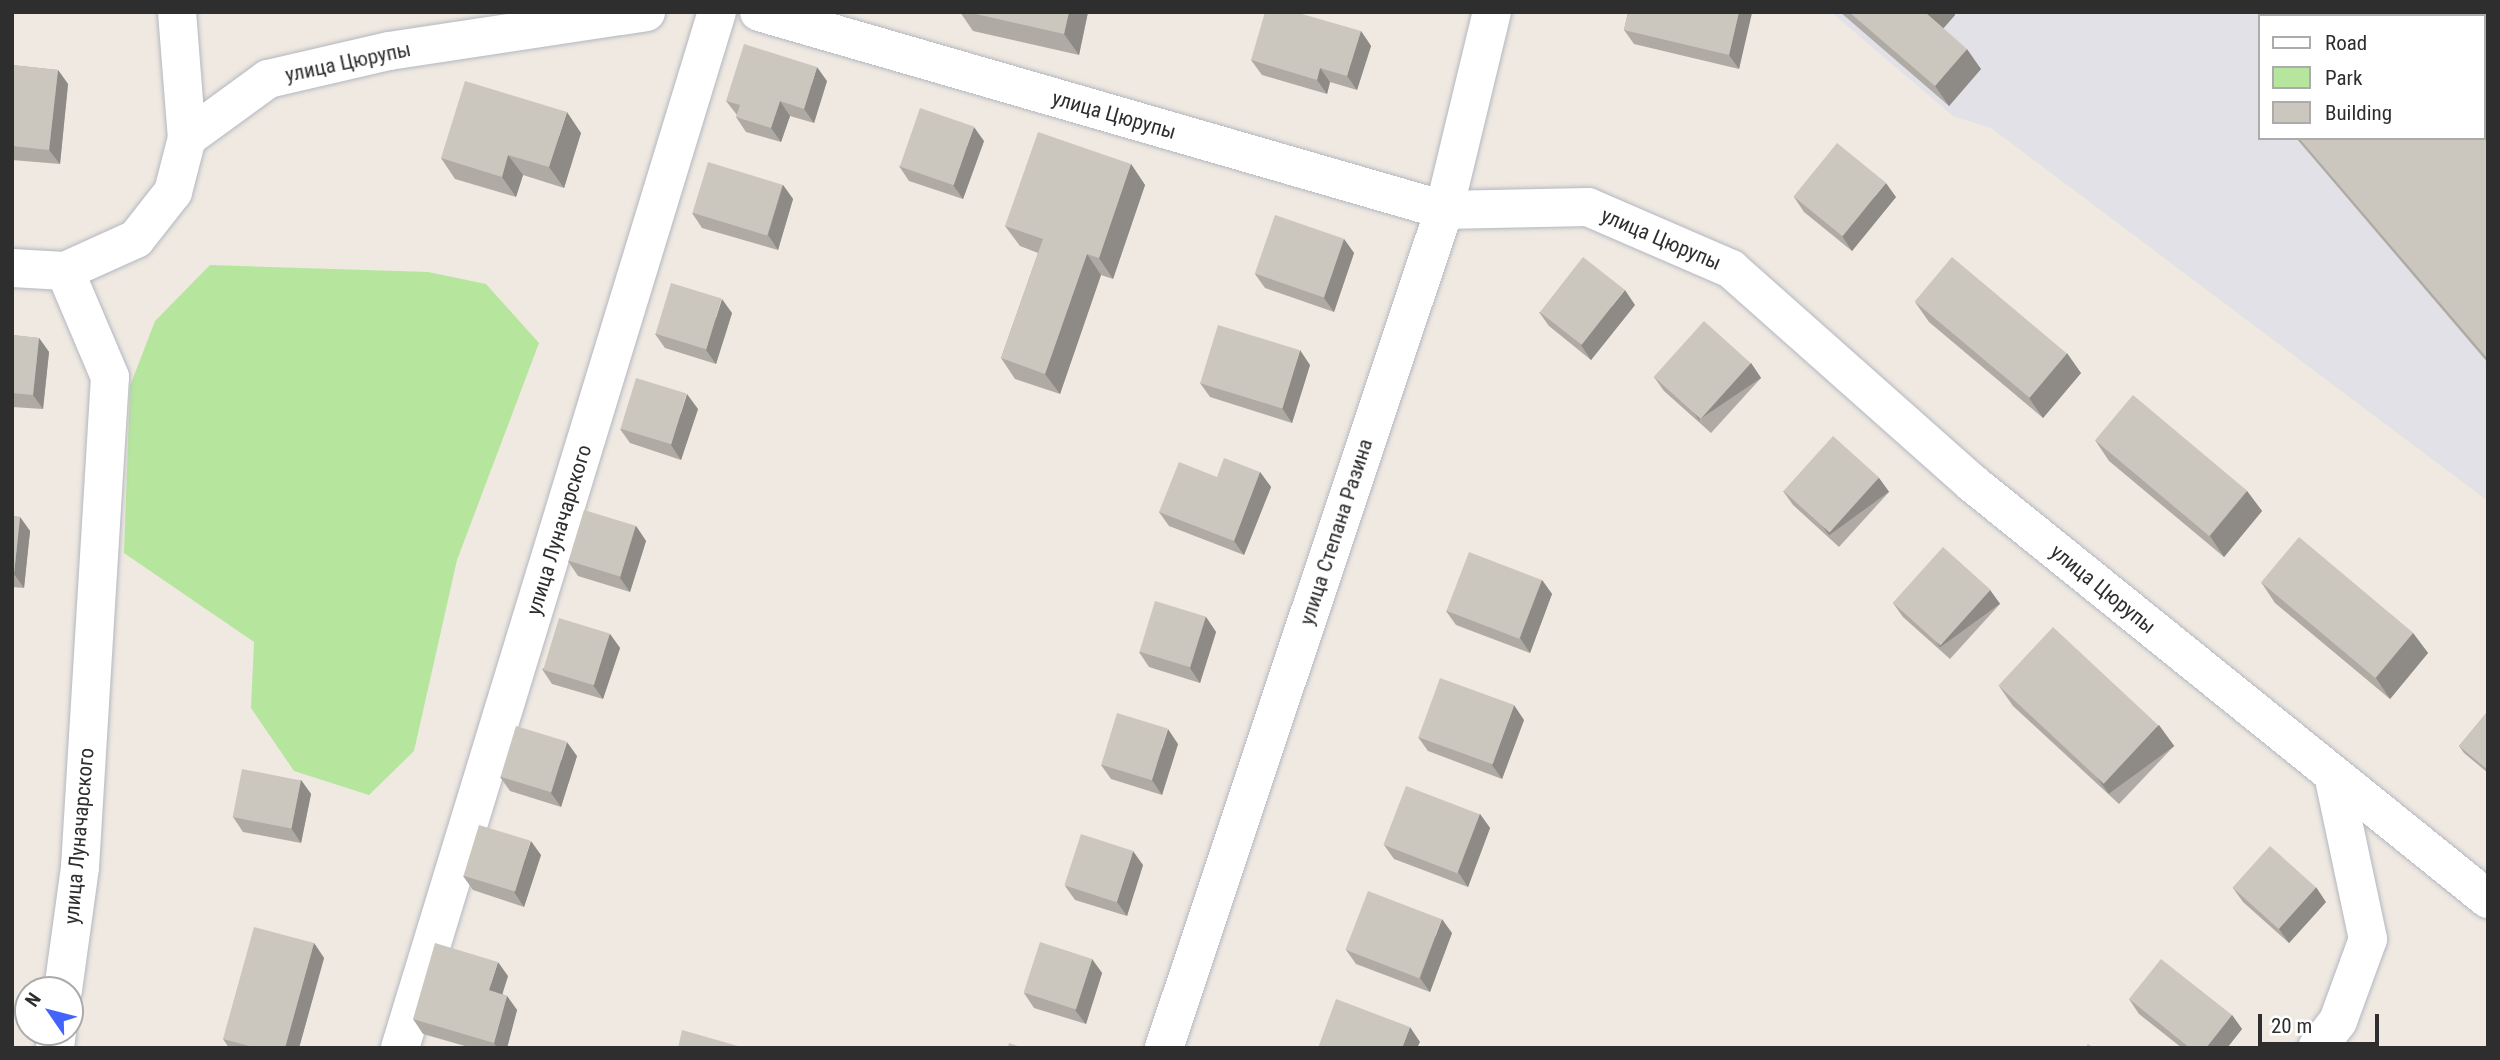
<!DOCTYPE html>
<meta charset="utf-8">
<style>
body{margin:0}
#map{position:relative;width:2500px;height:1060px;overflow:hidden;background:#efe9e1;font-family:"Roboto Condensed",sans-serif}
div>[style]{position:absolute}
.industrial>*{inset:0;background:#e3e1e8}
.green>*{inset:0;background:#b6e59e}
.roads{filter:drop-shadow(0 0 2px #b4b7c1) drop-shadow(0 0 2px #b4b7c1)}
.minor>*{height:38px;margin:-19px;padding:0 19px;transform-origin:19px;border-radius:19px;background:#fff}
.wall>*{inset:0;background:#afaba4}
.shaded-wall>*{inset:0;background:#8e8b86;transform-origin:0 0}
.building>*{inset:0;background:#cbc7bf;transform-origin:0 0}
span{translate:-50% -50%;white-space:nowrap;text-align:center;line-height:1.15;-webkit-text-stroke:7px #fff;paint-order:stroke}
.street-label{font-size:21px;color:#2e2e2e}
.frame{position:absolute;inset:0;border:14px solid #2e2e2e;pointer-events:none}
.legend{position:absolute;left:2258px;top:14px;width:228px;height:126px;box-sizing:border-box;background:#fff;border:2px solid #ababab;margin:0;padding:9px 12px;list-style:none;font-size:21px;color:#2e2e2e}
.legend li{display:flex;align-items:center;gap:14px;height:35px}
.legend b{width:35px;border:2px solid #ababab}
.north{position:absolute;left:14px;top:976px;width:70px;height:70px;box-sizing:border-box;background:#fff;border:2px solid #ababab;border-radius:50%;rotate:305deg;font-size:19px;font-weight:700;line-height:28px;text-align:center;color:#2e2e2e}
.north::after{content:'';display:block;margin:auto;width:24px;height:32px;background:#4264fb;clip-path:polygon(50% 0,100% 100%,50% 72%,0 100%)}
.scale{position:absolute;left:2258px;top:1014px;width:121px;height:32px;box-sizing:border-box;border:4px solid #2e2e2e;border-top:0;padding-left:9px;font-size:21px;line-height:24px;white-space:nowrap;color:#2e2e2e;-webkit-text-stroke:5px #fff;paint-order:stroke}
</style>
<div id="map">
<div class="industrial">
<div style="clip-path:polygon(evenodd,1831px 12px,2488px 12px,2488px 501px,1991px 128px,1953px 116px,1831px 12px,2260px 16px,2484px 16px,2484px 138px,2260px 138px,2260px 16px)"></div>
</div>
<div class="green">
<div style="clip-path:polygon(210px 265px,428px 272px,486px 284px,539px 343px,457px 560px,414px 751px,369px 795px,294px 771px,251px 708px,254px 642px,124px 553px,130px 386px,155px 321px)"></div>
</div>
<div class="roads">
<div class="minor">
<div style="left:177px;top:12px;width:126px;rotate:85.5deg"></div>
<div style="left:759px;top:12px;width:713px;rotate:16.12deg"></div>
<div style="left:1444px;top:210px;width:144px;rotate:-1.2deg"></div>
<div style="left:1588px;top:207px;width:156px;rotate:23.4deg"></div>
<div style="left:1731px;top:269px;width:322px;rotate:41.6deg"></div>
<div style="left:1972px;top:483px;width:663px;rotate:38.88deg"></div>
<div style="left:12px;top:268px;width:53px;rotate:3.2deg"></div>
<div style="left:65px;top:271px;width:78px;rotate:-24.3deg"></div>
<div style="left:136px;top:239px;width:60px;rotate:-51.8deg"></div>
<div style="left:173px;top:192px;width:56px;rotate:-75.5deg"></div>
<div style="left:187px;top:138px;width:100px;rotate:-36.1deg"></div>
<div style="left:268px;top:79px;width:124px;rotate:-13deg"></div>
<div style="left:389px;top:51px;width:260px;rotate:-8.6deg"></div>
<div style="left:63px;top:990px;width:124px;rotate:-82.1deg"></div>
<div style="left:80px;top:867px;width:491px;rotate:-86.5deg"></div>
<div style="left:110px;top:377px;width:115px;rotate:-113deg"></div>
<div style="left:55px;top:1048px;width:16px;rotate:-83deg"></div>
<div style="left:400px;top:1048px;width:1083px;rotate:-72.99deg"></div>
<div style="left:1164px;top:1048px;width:884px;rotate:-71.52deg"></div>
<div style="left:1444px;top:210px;width:204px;rotate:-76.4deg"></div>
<div style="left:2317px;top:1048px;width:34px;rotate:-52deg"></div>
<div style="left:2338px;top:1021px;width:87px;rotate:-69.9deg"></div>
<div style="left:2368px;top:939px;width:168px;rotate:-102deg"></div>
</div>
</div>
<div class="wall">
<div style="clip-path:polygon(960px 12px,1088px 12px,1079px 55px,973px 31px)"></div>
<div style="clip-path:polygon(1628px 12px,1751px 12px,1739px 69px,1634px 44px,1624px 30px)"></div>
<div style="clip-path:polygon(1840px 12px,1953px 12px,1955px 15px,1943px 29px,1981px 69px,1949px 106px)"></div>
<div style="clip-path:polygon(2488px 12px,2488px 363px,2296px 138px,2484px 138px)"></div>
<div style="clip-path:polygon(1361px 31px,1371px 46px,1357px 90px,1330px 82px,1327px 94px,1262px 75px,1251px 60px)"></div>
<div style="clip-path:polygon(12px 65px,58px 70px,68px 84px,60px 164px,12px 160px)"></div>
<div style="clip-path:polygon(827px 81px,814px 123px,790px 116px,781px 142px,746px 132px,736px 117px,737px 115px,726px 101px)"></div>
<div style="clip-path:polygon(581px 133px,564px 188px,523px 175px,516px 197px,455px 179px,441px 158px)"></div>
<div style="clip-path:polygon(984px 141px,963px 199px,909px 181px,899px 166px)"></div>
<div style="clip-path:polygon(1131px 164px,1145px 185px,1113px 279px,1101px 275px,1060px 394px,1015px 379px,1001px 358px,1038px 253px,1020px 246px,1005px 226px)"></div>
<div style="clip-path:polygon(783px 185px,793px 199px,778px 250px,702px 228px,692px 213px)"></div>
<div style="clip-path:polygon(1794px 197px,1896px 197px,1852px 251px,1804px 212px)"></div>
<div style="clip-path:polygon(1344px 239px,1354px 253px,1334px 312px,1265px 288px,1255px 274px)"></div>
<div style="clip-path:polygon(1915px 302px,2081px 373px,2043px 418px,1929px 322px)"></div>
<div style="clip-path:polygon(1635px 305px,1591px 360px,1549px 326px,1539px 312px)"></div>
<div style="clip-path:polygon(732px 313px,716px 364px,665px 348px,655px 334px)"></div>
<div style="clip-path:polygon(12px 335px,39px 338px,49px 352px,43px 409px,12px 407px)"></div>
<div style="clip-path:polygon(1751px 363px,1761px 378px,1711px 433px,1664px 391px,1654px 377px)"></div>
<div style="clip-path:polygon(1310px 365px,1292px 423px,1210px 397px,1200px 383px)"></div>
<div style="clip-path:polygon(698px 409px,681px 460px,630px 443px,620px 429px)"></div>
<div style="clip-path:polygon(2095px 440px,2247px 491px,2262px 511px,2224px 557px,2109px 461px)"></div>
<div style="clip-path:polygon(1260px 472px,1271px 487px,1244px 555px,1169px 526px,1159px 512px,1217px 477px)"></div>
<div style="clip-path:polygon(1879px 478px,1889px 492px,1839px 547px,1793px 505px,1783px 491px)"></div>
<div style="clip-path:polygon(12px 516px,20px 517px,30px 531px,24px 588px,12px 587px)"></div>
<div style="clip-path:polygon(636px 526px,646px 541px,630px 592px,578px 576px,568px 561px)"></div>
<div style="clip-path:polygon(1542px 580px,1552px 594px,1530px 653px,1456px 625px,1446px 611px)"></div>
<div style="clip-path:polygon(2261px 582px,2413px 633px,2428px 653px,2390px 699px,2275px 603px)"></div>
<div style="clip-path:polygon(1990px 590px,2000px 604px,1950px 659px,1903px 617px,1893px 603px)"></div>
<div style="clip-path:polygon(1206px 617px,1216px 632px,1200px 683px,1149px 667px,1139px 652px)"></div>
<div style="clip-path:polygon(610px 634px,620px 648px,603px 699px,552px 684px,542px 669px)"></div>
<div style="clip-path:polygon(1999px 686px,2174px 746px,2119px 804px,2013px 706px)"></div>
<div style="clip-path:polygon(2488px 711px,2488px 773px,2464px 753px,2459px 746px)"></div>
<div style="clip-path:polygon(1524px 720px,1502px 779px,1428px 751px,1418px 737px)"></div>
<div style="clip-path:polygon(1178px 744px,1162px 795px,1111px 779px,1101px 765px)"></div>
<div style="clip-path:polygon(577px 756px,561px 807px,510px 791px,500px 777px)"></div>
<div style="clip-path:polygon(301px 780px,311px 794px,301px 843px,243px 832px,233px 817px)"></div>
<div style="clip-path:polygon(1480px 814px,1490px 828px,1468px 887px,1394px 859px,1384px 845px)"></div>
<div style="clip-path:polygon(541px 855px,524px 907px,473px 890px,463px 876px)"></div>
<div style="clip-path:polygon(1143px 865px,1127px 916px,1075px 900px,1065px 886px)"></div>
<div style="clip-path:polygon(2233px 888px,2326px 902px,2289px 943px,2243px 902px)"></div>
<div style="clip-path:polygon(1452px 933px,1430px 992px,1356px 964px,1346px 950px)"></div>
<div style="clip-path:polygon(314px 943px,324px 958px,299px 1048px,229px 1048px,223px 1039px)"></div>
<div style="clip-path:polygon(1092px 959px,1102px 973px,1086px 1024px,1034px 1008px,1024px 993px)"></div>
<div style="clip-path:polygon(508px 976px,502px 994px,507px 996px,517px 1010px,507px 1048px,472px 1048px,423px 1034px,413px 1019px)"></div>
<div style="clip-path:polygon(2129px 999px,2232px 1015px,2242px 1029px,2227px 1048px,2182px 1048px,2139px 1014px)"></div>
</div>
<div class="shaded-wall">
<div style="clip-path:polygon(1069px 12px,1088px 12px,1079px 55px,1064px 34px)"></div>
<div style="clip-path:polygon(1739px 12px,1752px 13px,1739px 69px,1729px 55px)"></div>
<div style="clip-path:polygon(1925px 12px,1953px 12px,1955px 15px,1939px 33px)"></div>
<div style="clip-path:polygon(1361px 31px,1371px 46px,1357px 90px,1347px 76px)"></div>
<div style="clip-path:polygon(1967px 49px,1981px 69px,1949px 106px,1935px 86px)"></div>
<div style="clip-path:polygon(817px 67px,827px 81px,814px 123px,804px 109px)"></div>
<div style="clip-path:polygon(1320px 68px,1330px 82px,1327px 94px,1317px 80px)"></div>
<div style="clip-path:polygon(58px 70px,68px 84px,60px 164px,49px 150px)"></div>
<div style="clip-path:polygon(780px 101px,790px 116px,781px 142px,771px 128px)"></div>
<div style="clip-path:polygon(567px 112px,581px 133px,564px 188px,549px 167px)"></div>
<div style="clip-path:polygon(974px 127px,984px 141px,963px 199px,953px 185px)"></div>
<div style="clip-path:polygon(508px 155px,523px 175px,516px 197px,502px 177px)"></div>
<div style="clip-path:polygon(1131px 164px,1145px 185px,1113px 279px,1099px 258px)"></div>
<div style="clip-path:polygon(1886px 183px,1896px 197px,1852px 251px,1842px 236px)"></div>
<div style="clip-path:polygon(783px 185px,793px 199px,778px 250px,768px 235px)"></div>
<div style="clip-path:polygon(1344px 239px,1354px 253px,1334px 312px,1324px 298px)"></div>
<div style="clip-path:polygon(1087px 254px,1101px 275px,1060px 394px,1045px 374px)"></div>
<div style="clip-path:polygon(1625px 290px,1635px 305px,1591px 360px,1581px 345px)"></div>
<div style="clip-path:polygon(722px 299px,732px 313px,716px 364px,706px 350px)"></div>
<div style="clip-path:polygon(39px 338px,49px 352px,43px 409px,33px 395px)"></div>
<div style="clip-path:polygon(1300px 350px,1310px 365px,1292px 423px,1282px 408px)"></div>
<div style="clip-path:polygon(2067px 353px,2081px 373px,2043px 418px,2029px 398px)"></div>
<div style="left:1751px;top:363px;width:18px;height:75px;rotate:56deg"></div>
<div style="clip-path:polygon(687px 394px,698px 409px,681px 460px,671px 445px)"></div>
<div style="clip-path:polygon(1260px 472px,1271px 487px,1244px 555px,1234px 541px)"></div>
<div style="left:1879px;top:478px;width:17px;height:74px;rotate:54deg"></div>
<div style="clip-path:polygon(2247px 491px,2262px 511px,2224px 557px,2210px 536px)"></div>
<div style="clip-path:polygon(20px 517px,30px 531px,24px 588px,14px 574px)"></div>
<div style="clip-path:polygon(636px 526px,646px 541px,630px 592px,620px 578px)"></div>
<div style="clip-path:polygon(1542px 580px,1552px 594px,1530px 653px,1520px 638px)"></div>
<div style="left:1990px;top:590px;width:17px;height:74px;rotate:54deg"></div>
<div style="clip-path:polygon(1206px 617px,1216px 632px,1200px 683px,1190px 668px)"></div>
<div style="clip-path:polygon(2413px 633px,2428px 653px,2390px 699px,2376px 678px)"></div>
<div style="clip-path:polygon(610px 634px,620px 648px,603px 699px,593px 685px)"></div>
<div style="clip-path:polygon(1514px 705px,1524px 720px,1502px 779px,1492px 765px)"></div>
<div style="left:2159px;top:725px;width:26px;height:81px;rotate:54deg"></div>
<div style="clip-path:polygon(1168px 729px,1178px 744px,1162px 795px,1152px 780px)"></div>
<div style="clip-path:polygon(567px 742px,577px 756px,561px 807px,551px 793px)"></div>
<div style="clip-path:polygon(301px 780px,311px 794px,301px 843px,291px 828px)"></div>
<div style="clip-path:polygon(1480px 814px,1490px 828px,1468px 887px,1458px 872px)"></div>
<div style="clip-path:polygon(531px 841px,541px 855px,524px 907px,514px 892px)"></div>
<div style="clip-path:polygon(1133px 851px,1143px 865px,1127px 916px,1117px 902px)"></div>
<div style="clip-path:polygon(2316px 887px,2326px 902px,2289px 943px,2279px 929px)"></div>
<div style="clip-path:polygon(1442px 919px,1452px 933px,1430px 992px,1420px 978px)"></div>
<div style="clip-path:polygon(314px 943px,324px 958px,299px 1048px,285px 1048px)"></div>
<div style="clip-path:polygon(1092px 959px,1102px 973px,1086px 1024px,1075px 1010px)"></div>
<div style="clip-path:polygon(498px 962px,508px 976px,499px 1005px,489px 990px)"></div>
<div style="clip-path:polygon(507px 996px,517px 1010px,507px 1048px,497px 1048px,494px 1043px)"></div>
<div style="clip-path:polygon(2232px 1015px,2242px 1029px,2227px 1048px,2206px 1048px)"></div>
<div style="clip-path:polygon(1410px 1027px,1420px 1042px,1417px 1048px,1402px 1048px)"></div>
</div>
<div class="building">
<div style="clip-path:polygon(967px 12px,1069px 12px,1064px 34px)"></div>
<div style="clip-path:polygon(1265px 12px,1295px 12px,1361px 31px,1347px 76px,1320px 68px,1317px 80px,1251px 60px)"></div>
<div style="clip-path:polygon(1628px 12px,1739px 12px,1729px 55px,1624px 30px)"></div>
<div style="clip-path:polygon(1849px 12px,1925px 12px,1967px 49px,1935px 86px)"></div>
<div style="clip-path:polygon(2386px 12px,2488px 12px,2488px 359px,2299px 138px,2484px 138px,2484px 16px,2382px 16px)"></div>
<div style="clip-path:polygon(744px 44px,817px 67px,804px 109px,780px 101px,771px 128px,736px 117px,740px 105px,726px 101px)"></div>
<div style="clip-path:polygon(12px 65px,58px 70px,49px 150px,12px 146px)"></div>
<div style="clip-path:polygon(465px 81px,567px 112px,549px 167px,508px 155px,502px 177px,441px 158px)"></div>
<div style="left:920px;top:108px;width:57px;height:62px;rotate:19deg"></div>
<div style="clip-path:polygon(1038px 132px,1131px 164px,1099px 258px,1087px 254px,1045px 374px,1001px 358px,1043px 239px,1005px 226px)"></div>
<div style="left:1837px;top:143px;width:63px;height:69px;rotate:39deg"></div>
<div style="left:708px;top:162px;width:78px;height:53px;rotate:17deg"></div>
<div style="left:1275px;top:215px;width:73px;height:62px;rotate:19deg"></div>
<div style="left:1583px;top:257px;width:53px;height:70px;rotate:38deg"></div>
<div style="left:1952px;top:257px;width:150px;height:58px;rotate:40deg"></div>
<div style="left:671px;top:283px;width:53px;height:53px;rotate:17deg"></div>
<div style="left:1704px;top:321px;width:63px;height:75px;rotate:42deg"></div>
<div style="left:1218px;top:325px;width:86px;height:61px;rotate:17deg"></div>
<div style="clip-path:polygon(12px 335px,39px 338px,33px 395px,12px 393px)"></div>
<div style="left:636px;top:378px;width:53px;height:53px;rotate:17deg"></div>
<div style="left:2133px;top:395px;width:149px;height:59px;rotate:40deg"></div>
<div style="left:1833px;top:436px;width:62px;height:74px;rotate:42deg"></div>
<div style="clip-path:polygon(1224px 458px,1260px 472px,1234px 541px,1159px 512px,1179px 462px,1217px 477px)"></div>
<div style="left:584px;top:510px;width:54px;height:53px;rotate:17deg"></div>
<div style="clip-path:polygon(12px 516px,20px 517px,14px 574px,12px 574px)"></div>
<div style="left:2299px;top:537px;width:149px;height:59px;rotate:40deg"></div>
<div style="left:1943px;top:547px;width:64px;height:75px;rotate:42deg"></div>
<div style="left:1469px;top:552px;width:78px;height:63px;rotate:21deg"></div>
<div style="left:1155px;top:601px;width:53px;height:53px;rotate:17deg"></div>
<div style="left:559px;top:618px;width:53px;height:54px;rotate:17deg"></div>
<div style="left:2053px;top:627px;width:144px;height:80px;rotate:43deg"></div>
<div style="left:1440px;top:678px;width:79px;height:63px;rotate:20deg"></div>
<div style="clip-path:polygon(2488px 711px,2488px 770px,2459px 746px)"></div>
<div style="left:1117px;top:713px;width:53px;height:54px;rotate:17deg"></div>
<div style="left:516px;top:726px;width:53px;height:53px;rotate:17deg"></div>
<div style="left:242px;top:769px;width:60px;height:49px;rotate:11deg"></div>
<div style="left:1406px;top:786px;width:79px;height:63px;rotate:21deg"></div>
<div style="left:479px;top:825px;width:54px;height:53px;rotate:17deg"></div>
<div style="left:1081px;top:834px;width:55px;height:54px;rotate:18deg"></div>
<div style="left:2270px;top:846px;width:62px;height:56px;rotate:42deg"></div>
<div style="left:1368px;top:891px;width:79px;height:63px;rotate:21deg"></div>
<div style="clip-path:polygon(254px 927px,314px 943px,285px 1048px,257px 1048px,223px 1039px)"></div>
<div style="left:1040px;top:942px;width:55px;height:53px;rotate:18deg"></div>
<div style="clip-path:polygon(435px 943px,498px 962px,489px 990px,507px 996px,494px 1043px,413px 1019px)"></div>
<div style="clip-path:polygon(2161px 959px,2232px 1015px,2206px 1048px,2190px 1048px,2129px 999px)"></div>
<div style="clip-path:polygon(1336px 999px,1410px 1027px,1402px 1048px,1318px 1048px)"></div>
<div style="clip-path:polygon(682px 1030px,738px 1046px,737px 1048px,678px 1048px)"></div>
<div style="clip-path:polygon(1009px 1043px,1024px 1048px,1008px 1048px)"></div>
<div style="clip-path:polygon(2088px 1044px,2094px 1048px,2085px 1048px)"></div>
</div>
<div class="street-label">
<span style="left:348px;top:62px;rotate:-12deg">улица Цюрупы</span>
<span style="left:1114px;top:115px;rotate:16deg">улица Цюрупы</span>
<span style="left:1661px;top:239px;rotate:23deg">улица Цюрупы</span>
<span style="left:559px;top:530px;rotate:-73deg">улица Луначарского</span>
<span style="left:1336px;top:532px;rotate:-72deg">улица Степана Разина</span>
<span style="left:2103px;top:589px;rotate:39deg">улица Цюрупы</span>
<span style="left:79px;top:836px;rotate:-85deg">улица Луначарского</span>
</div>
<div class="frame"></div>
<ul class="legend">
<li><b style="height:9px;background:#fff"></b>Road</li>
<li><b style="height:19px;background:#b6e59e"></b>Park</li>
<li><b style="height:19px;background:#cbc7bf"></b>Building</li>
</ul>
<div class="north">N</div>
<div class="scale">20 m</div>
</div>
